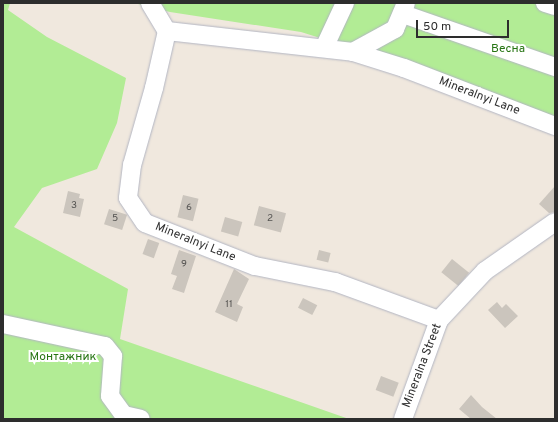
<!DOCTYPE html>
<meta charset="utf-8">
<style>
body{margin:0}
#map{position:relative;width:558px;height:422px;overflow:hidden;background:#f0e8de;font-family:Overpass,sans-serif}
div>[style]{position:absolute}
.green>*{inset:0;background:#b2ec95}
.building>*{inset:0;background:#cbc5bd;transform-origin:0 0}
.roads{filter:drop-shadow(0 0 1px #b2b5c2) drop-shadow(0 0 1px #b2b5c2)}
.minor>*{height:18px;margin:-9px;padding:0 9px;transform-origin:9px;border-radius:9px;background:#fff}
span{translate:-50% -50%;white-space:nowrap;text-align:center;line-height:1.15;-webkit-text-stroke:4px #fff;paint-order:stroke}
.number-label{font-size:10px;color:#545351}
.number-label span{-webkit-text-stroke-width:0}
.park-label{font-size:12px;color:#267413}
.street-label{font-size:12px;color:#2d2d2d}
.frame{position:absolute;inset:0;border:4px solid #2d2d2d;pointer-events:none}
.scale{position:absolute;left:416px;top:20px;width:93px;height:18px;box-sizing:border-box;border:2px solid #2d2d2d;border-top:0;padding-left:5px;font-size:12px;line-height:14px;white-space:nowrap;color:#2d2d2d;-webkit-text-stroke:3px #fff;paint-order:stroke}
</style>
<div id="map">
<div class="green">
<div style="clip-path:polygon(3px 3px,10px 3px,8px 10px,47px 37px,126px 78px,117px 123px,97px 169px,42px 188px,14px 227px,128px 289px,120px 339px,349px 419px,3px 419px)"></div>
<div style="clip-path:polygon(134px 3px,555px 3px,555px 121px,470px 85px,301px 32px,170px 12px)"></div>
</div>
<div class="building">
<div style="clip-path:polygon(555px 186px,555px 212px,549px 213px,539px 204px)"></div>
<div style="clip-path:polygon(68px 191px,80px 194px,79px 198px,84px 199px,80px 217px,63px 213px)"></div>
<div style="left:183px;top:195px;width:16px;height:23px;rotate:14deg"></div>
<div style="left:259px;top:206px;width:28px;height:20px;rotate:15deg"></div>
<div style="left:109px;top:209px;width:19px;height:16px;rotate:18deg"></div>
<div style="left:225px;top:217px;width:18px;height:15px;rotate:16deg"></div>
<div style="left:148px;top:239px;width:12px;height:16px;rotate:20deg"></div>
<div style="clip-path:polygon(179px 250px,196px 256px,184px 293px,172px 289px,177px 276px,171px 274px)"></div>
<div style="left:319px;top:250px;width:12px;height:10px;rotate:14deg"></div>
<div style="left:452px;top:259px;width:22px;height:17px;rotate:39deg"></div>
<div style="clip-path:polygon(234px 269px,249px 279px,237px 304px,243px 307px,237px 322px,215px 312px)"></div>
<div style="left:303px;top:298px;width:16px;height:11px;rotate:27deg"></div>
<div style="clip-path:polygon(497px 302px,502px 308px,506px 304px,518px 316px,505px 328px,488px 310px)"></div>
<div style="left:381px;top:376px;width:19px;height:15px;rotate:21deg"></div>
<div style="clip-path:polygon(471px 395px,482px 407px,497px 419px,471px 419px,459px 409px)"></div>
</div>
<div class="roads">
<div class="minor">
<div style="left:150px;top:3px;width:33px;rotate:59deg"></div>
<div style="left:167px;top:31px;width:58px;rotate:102.8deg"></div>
<div style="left:154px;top:88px;width:80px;rotate:105.9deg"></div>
<div style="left:132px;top:165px;width:33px;rotate:97deg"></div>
<div style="left:128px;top:198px;width:30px;rotate:56deg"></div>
<div style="left:145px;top:223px;width:118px;rotate:21.4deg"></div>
<div style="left:255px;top:266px;width:82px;rotate:11.3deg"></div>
<div style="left:335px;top:282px;width:111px;rotate:20.1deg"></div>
<div style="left:545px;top:3px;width:10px;rotate:17deg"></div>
<div style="left:403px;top:14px;width:161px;rotate:19.2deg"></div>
<div style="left:167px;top:31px;width:187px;rotate:6.4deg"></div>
<div style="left:353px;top:52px;width:53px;rotate:17.4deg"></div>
<div style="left:404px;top:68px;width:162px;rotate:21deg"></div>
<div style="left:324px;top:48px;width:50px;rotate:-65deg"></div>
<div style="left:353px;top:52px;width:48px;rotate:-28.7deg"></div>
<div style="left:395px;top:29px;width:28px;rotate:-67deg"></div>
<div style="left:3px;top:324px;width:104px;rotate:12.2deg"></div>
<div style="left:105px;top:346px;width:13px;rotate:51deg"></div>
<div style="left:113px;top:356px;width:40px;rotate:94.3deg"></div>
<div style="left:110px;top:396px;width:24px;rotate:54deg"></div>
<div style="left:124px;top:415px;width:17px;rotate:13deg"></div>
<div style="left:403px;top:419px;width:105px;rotate:-70deg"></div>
<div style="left:439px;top:320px;width:67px;rotate:-46.8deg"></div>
<div style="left:485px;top:271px;width:85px;rotate:-35deg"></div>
</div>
</div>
<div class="number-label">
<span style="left:74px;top:206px">3</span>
<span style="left:189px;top:208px">6</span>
<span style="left:115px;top:219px">5</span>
<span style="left:270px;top:219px">2</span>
<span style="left:184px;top:265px">9</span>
<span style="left:229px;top:305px">11</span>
</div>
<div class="park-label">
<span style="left:508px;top:50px">Весна</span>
<span style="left:63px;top:358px">Монтажник</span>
</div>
<div class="street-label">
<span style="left:479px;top:97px;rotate:21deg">Mineralnyi Lane</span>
<span style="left:195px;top:243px;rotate:22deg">Mineralnyi Lane</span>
<span style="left:423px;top:366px;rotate:-69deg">Mineralna Street</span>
</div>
<div class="frame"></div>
<div class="scale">50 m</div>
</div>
